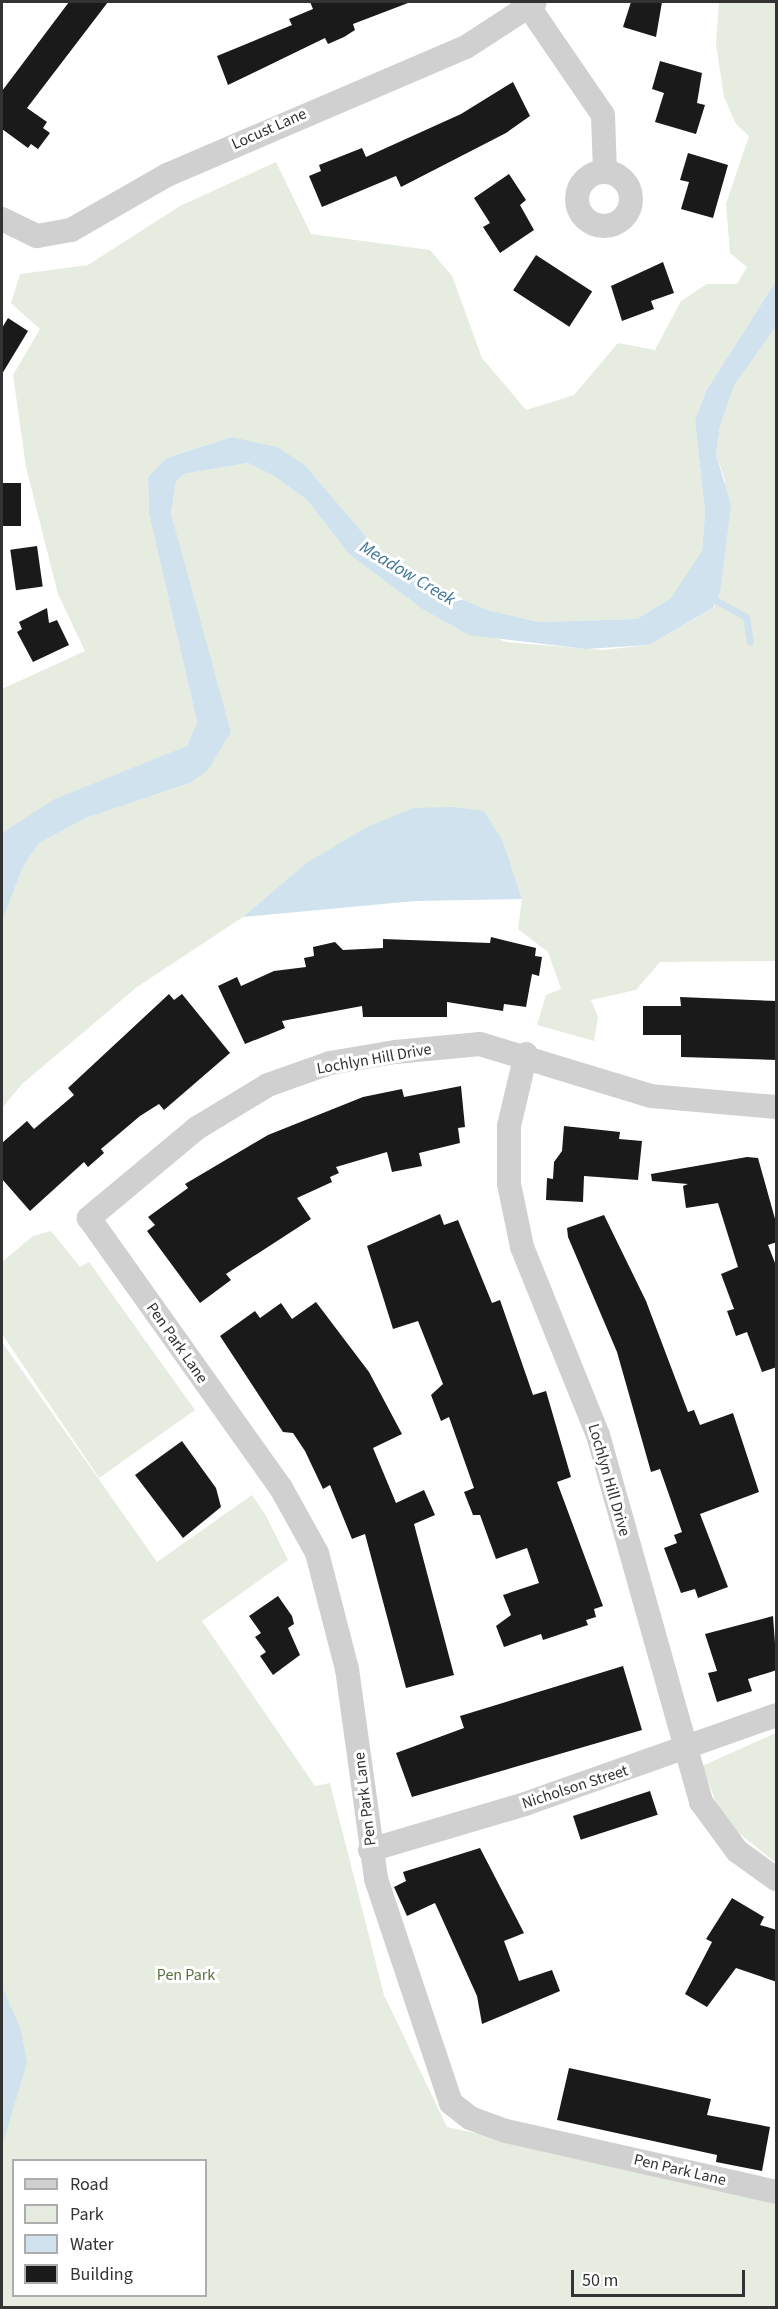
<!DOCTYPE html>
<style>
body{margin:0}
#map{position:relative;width:778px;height:2309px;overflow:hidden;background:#fff;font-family:"Source Sans 3",sans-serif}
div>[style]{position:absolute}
.green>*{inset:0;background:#e6ecdf}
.water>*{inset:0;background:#cfe2ee}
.stream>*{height:7px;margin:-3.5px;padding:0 3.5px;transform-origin:3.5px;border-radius:3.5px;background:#cfe2ee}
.building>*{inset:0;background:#1a1a1a;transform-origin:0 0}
.street>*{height:24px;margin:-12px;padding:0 12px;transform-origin:12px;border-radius:12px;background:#d0d0d0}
.street>.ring{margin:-12px;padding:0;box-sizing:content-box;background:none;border:24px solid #d0d0d0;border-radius:50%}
span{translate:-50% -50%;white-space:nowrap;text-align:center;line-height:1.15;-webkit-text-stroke:6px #fff;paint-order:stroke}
.street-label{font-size:16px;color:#333}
.park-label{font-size:16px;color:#56703f}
.water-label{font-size:18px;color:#3f7597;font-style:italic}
.frame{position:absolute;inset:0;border:3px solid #333;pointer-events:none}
.legend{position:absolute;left:12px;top:2159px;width:195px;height:138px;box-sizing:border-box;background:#fff;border:2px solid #adadad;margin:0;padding:8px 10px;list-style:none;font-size:18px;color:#333}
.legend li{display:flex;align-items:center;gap:12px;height:30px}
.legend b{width:30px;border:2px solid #adadad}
.scale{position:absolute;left:571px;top:2270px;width:174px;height:27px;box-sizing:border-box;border:3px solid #333;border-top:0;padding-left:8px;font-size:18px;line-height:21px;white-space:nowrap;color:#333;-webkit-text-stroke:4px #fff;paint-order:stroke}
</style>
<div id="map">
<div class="green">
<div style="clip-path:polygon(719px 2px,776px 2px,776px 281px,706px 391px,695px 420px,705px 512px,702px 551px,689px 577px,671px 598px,637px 619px,538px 622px,488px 610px,440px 590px,373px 545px,305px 465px,277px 448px,232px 437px,166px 458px,148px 477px,149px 514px,197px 722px,187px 746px,40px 809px,2px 892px,2px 689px,85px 651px,58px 594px,26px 467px,13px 375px,40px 329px,11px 303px,20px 274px,88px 265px,180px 206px,276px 162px,311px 234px,430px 250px,452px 276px,482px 358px,526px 410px,574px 395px,618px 343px,655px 350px,681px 301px,707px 284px,737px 284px,747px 267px,730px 253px,726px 204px,749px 136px,736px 124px,724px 97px,716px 44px)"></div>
<div style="clip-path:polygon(776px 327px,776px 961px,660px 962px,636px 990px,591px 1000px,598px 1017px,594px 1041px,537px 1025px,546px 995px,561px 989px,548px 952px,518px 929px,522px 899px,503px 841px,484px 811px,305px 864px,243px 917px,137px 987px,22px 1084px,2px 1108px,2px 921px,23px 867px,39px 843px,86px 818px,190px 783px,208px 769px,231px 732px,178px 546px,171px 514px,176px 482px,184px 474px,248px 463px,274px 476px,307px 500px,349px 554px,421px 608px,506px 642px,602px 650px,649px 645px,714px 608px,720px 592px,725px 480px,716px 454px,720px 426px,733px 385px)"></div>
<div style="clip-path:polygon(51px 1231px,80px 1267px,89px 1262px,195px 1410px,99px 1478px,2px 1334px,2px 1262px,33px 1236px)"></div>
<div style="clip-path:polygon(evenodd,2px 1342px,157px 1562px,252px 1495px,265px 1514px,288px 1560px,202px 1621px,315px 1786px,330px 1783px,384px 1995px,447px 2127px,776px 2197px,776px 2307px,2px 2307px,2px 1342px,14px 2160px,206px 2160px,206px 2296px,14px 2296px,14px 2160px)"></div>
<div style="clip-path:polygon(776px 1733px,776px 1863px,723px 1820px,702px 1766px)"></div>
</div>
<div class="water">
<div style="clip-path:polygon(776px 281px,776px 327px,734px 385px,720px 426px,716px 454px,731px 505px,720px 593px,713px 608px,649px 645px,586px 649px,469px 635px,421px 608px,349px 554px,307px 500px,274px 476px,248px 463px,184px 474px,176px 482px,171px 514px,231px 732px,208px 770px,190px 783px,86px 818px,39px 843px,23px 867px,2px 921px,2px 833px,55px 799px,187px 746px,197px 722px,149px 514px,148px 477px,166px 458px,232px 437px,277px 447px,305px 465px,373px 545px,440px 590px,488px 610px,538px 622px,637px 619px,671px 598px,702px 551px,705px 512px,695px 420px,706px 391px)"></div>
<div style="clip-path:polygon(453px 807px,484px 811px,503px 841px,522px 899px,415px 901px,243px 917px,305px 864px,367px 827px,413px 808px)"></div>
<div style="clip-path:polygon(2px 1987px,21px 2030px,27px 2063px,2px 2146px)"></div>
</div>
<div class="stream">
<div style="left:717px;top:601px;width:33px;rotate:29deg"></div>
<div style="left:746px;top:617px;width:25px;rotate:81deg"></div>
</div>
<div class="building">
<div style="clip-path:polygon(69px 2px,108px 2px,27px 108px,47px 122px,43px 128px,50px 133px,38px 149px,31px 144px,28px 148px,2px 129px,2px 91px)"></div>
<div style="clip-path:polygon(310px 2px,408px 3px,353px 24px,355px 30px,344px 37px,328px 44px,325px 38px,228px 85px,217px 56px,292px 25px,289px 19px,313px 9px)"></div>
<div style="clip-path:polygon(631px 2px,662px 2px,656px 37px,623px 27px)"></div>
<div style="clip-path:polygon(660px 61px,702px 73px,697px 103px,705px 105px,696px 134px,655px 122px,664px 93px,652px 89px)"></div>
<div style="clip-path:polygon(513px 82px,530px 116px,506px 133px,401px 187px,396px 176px,322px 207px,309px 176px,321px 171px,319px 165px,362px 148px,366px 157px,461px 114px)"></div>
<div style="clip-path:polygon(688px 153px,728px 165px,713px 218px,681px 209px,689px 182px,680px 180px)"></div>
<div style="clip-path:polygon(509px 174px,526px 200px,520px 205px,534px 230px,500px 253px,483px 227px,490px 223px,474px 198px)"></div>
<div style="left:536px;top:255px;width:67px;height:42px;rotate:33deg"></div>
<div style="clip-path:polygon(663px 262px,674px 293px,651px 301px,654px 309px,622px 321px,611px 286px)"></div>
<div style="clip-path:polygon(8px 318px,28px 331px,2px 374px,2px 328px)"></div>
<div style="left:2px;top:483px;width:19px;height:43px"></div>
<div style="left:37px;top:546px;width:41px;height:27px;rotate:82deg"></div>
<div style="clip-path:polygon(47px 608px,49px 623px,57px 620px,69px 645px,33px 662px,17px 632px,22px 629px,19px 622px)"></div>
<div style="clip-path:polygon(491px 937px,536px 948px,535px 956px,542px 957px,539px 976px,532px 974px,526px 1007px,504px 1004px,503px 1011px,447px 1002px,447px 1017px,363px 1017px,362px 1006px,282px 1021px,285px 1028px,245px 1044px,218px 986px,237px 977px,241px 986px,274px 971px,306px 967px,304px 958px,314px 956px,313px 947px,335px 942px,343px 950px,383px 948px,383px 939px,490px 943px)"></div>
<div style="clip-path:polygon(169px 994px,174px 1000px,182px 994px,230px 1053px,164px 1110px,159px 1104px,140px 1116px,101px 1149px,104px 1153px,88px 1167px,84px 1162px,30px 1211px,2px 1179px,2px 1143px,27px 1121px,34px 1129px,74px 1095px,68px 1088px)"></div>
<div style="clip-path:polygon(680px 997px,777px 1001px,777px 1060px,681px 1057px,681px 1035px,643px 1035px,643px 1006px,681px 1006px)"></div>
<div style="clip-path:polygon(461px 1086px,465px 1127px,458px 1128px,460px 1143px,419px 1153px,422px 1166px,392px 1172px,387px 1152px,336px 1167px,339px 1173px,330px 1177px,332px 1182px,297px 1198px,311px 1219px,226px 1274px,231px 1280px,200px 1303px,147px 1231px,155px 1225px,148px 1217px,188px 1188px,185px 1184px,268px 1135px,363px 1097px,402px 1089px,404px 1097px)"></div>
<div style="clip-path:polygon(564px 1126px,620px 1132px,619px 1139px,642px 1141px,638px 1180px,584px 1176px,583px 1202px,546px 1200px,547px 1178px,553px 1179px,554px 1162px,562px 1151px)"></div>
<div style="clip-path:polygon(747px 1157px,758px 1158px,777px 1226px,777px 1242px,768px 1245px,777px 1268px,777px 1367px,762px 1372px,747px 1332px,736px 1336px,727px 1311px,734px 1309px,721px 1274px,738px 1267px,718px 1203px,686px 1208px,683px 1186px,688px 1184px,652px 1181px,651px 1174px)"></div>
<div style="clip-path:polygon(440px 1214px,444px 1225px,458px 1220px,492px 1303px,500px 1300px,533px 1395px,546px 1391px,571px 1477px,557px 1482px,603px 1606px,594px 1609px,596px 1617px,586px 1620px,588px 1625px,543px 1640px,541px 1634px,504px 1647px,496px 1626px,511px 1615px,503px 1595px,539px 1583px,527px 1548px,496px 1559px,480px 1515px,473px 1515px,464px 1492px,474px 1488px,449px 1417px,441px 1421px,431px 1395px,443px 1384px,418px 1321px,393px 1329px,367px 1246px)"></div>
<div style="clip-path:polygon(604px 1215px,646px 1301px,688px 1412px,694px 1410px,700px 1425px,733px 1413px,759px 1492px,700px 1514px,728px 1587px,698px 1598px,695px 1589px,681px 1593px,664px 1548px,677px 1543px,674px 1535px,682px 1532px,660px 1469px,651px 1472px,617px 1352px,568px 1237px,567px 1228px)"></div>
<div style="clip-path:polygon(316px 1302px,369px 1372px,402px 1434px,373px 1448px,396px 1503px,424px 1490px,435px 1515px,414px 1524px,454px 1675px,406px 1688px,365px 1534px,352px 1539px,330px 1485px,323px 1489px,305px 1451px,293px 1433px,283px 1432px,220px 1336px,255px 1311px,260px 1318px,281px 1303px,292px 1319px)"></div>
<div style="clip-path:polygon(182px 1441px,216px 1488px,221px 1507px,183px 1538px,135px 1475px)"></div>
<div style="clip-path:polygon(278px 1596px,292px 1616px,294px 1624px,288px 1628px,300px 1655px,273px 1675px,260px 1656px,266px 1652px,255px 1637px,261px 1633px,249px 1616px)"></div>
<div style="clip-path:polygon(773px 1616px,777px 1670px,748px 1679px,752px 1691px,717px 1702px,708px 1673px,717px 1671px,705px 1634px)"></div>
<div style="clip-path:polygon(623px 1666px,642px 1730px,412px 1797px,396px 1753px,464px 1728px,460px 1716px)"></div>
<div style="left:650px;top:1791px;width:25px;height:81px;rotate:72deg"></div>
<div style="clip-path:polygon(480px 1848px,524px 1933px,504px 1941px,519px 1981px,552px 1970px,560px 1991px,482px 2024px,477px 1996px,435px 1903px,407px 1916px,394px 1887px,406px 1881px,403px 1872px)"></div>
<div style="clip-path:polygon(732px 1898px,764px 1917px,760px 1925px,777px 1930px,777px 1982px,736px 1968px,707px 2007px,685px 1994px,712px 1942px,706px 1939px)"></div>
<div style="clip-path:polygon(569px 2068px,711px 2099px,707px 2115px,770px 2127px,762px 2171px,716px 2162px,717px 2155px,557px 2120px)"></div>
</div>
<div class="street">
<div style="left:529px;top:7px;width:131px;rotate:55.6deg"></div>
<div style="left:603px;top:115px;width:57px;rotate:88deg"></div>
<div class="ring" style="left:577px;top:172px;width:30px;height:30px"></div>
<div style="left:2px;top:219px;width:39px;rotate:26deg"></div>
<div style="left:37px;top:236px;width:35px;rotate:-10deg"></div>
<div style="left:71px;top:230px;width:111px;rotate:-29.8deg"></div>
<div style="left:167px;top:175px;width:325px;rotate:-23.2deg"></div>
<div style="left:466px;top:47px;width:82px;rotate:-33.1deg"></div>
<div style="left:526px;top:1054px;width:74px;rotate:103.3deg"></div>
<div style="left:509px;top:1126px;width:58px;rotate:90deg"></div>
<div style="left:509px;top:1184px;width:64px;rotate:78.3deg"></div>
<div style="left:522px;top:1247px;width:203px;rotate:68deg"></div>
<div style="left:598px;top:1435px;width:381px;rotate:74.3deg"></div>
<div style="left:701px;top:1802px;width:61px;rotate:53.7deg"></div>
<div style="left:737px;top:1851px;width:48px;rotate:35.7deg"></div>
<div style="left:776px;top:1107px;width:125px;rotate:-175deg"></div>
<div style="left:651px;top:1096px;width:179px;rotate:-163.1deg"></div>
<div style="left:480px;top:1044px;width:85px;rotate:174.6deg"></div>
<div style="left:395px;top:1052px;width:66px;rotate:170.4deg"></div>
<div style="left:330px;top:1063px;width:66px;rotate:160.5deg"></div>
<div style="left:268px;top:1085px;width:83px;rotate:148.8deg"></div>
<div style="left:197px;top:1128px;width:141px;rotate:140.2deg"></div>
<div style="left:89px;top:1218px;width:331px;rotate:54.6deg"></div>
<div style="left:281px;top:1488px;width:74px;rotate:61deg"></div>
<div style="left:317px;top:1553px;width:120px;rotate:75.5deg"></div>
<div style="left:347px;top:1669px;width:212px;rotate:82.1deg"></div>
<div style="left:376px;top:1879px;width:236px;rotate:71.5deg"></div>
<div style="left:451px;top:2103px;width:24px;rotate:38deg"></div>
<div style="left:470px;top:2118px;width:38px;rotate:20deg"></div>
<div style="left:506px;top:2131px;width:277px;rotate:12.7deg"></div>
<div style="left:370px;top:1850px;width:162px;rotate:-16.5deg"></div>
<div style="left:525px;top:1804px;width:266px;rotate:-19.5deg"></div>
</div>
<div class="street-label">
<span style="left:269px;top:129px;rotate:-24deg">Locust Lane</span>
<span style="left:374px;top:1059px;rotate:-10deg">Lochlyn Hill Drive</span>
<span style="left:177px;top:1343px;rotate:55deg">Pen Park Lane</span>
<span style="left:609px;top:1480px;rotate:74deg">Lochlyn Hill Drive</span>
<span style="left:575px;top:1787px;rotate:-18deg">Nicholson Street</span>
<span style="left:365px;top:1799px;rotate:-97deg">Pen Park Lane</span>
<span style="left:680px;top:2170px;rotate:13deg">Pen Park Lane</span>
</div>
<div class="park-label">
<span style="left:186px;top:1975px">Pen Park</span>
</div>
<div class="water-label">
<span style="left:407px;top:574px;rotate:31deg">Meadow Creek</span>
</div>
<div class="frame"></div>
<ul class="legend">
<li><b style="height:8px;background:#d0d0d0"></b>Road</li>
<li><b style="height:16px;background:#e6ecdf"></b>Park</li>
<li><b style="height:16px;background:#cfe2ee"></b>Water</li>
<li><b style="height:16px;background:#1a1a1a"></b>Building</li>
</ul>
<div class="scale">50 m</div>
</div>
